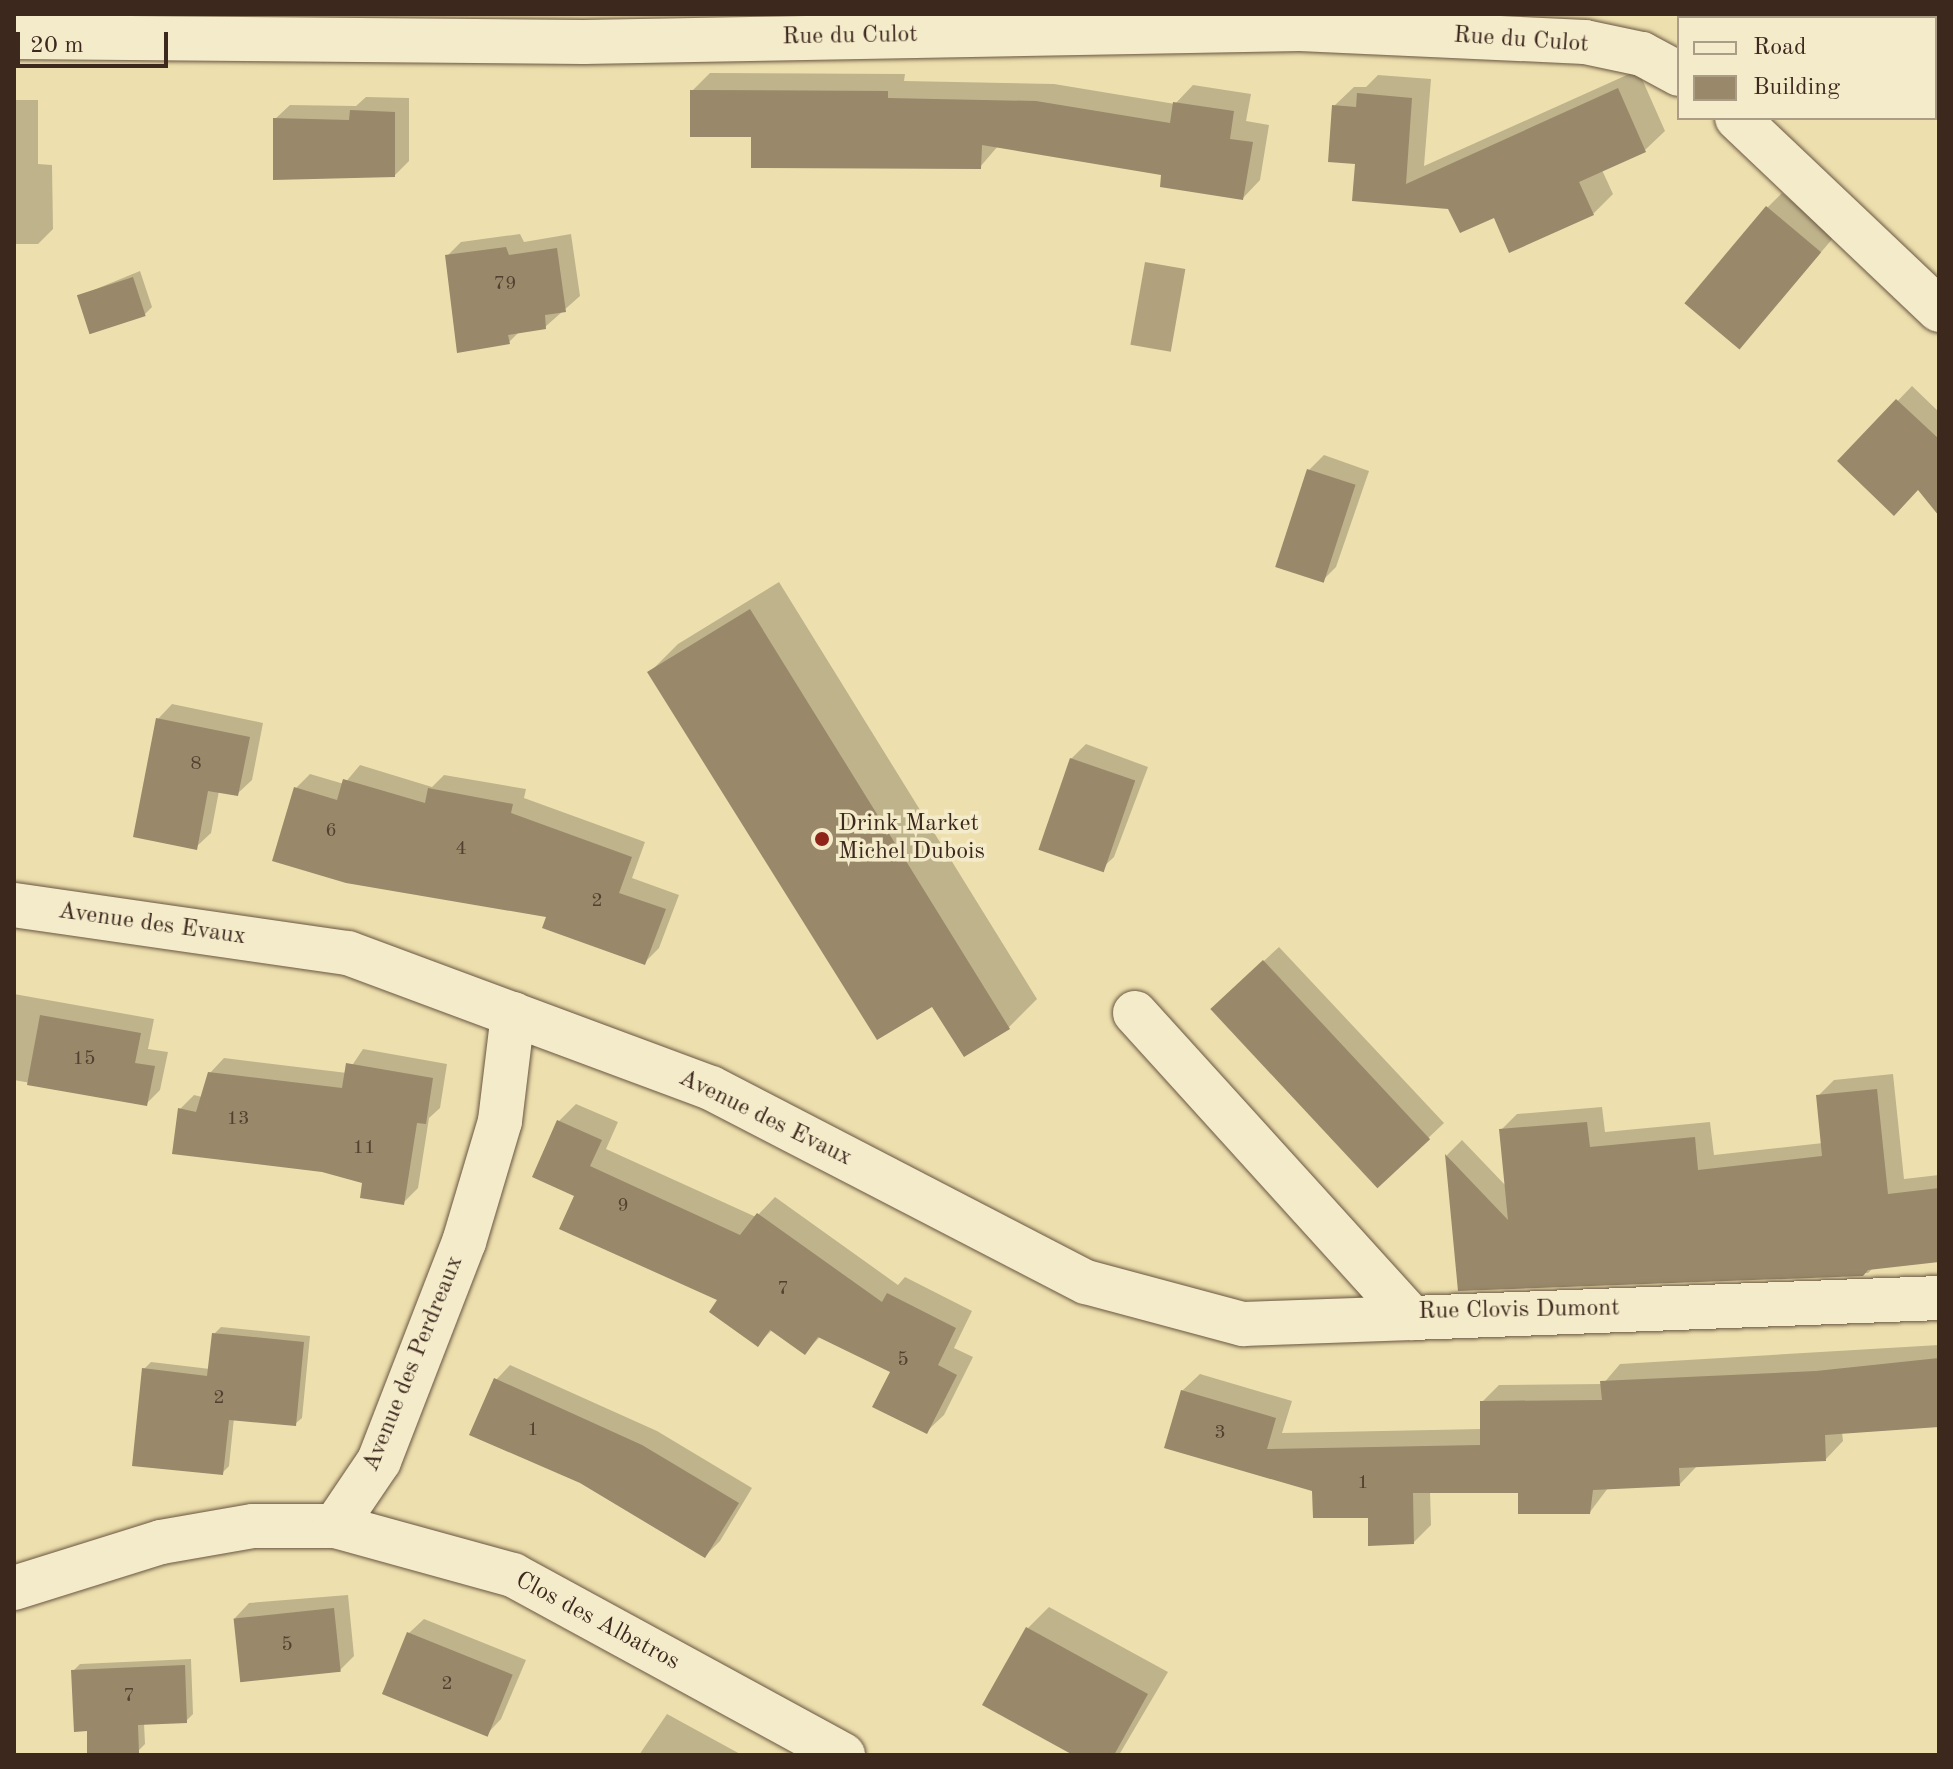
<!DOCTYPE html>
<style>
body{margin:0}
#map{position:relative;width:1953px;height:1769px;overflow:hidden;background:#eee0ae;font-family:"Old Standard TT",serif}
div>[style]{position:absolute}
.water>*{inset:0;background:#b2a17d;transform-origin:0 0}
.shadow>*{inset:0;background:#0003}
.building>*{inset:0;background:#998869;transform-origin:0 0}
.roads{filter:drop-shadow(0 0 2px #695642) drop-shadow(0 0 2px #695642)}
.minor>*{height:44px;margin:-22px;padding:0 22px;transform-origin:22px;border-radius:22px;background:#f4ebca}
.dots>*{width:22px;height:22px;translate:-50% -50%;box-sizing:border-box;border:4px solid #f4ebca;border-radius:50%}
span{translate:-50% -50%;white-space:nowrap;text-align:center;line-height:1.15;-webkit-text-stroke:7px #f4ebca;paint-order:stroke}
.number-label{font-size:20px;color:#544031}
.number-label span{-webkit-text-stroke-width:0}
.street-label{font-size:24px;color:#3d281e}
.poi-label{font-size:24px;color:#3d281e}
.left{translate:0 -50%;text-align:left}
.frame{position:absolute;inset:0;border:16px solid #3d281e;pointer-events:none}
.legend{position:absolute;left:1677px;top:16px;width:260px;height:104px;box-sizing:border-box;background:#f4ebca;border:2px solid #ab9d85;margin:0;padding:10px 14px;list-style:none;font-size:24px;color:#3d281e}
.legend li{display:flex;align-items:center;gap:16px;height:40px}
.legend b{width:40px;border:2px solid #ab9d85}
.scale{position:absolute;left:16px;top:32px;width:152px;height:36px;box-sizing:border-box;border:4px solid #3d281e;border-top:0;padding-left:10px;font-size:24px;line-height:28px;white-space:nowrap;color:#3d281e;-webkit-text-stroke:6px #f4ebca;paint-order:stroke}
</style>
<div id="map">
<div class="water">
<div style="left:1145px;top:262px;width:41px;height:84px;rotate:10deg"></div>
</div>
<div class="shadow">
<div style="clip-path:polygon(1638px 70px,1665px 131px,1645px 150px,1602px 170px,1613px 194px,1593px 214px,1495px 216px,1450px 207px,1357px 162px,1334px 106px,1354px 87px,1366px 87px,1378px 75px,1431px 79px,1424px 166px)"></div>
<div style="clip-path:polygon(710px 73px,905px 74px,904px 81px,1054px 84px,1175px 104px,1193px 85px,1251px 94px,1246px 121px,1269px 125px,1260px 180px,1243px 198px,1164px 173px,998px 146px,980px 167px,753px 135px,692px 91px)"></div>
<div style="clip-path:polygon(366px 97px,409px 98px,409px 161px,395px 175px,275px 119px,290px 105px,356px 106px)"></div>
<div style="clip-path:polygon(14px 100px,38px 100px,38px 164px,52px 165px,53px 229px,38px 244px,14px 244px)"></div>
<div style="clip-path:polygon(1782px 193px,1834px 237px,1753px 332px,1767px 208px)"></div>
<div style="clip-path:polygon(520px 234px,524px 242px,571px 234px,580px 296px,545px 327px,520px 331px,509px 342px,447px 256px,461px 242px)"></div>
<div style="clip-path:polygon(140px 271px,152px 307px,145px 314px,79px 296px)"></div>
<div style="clip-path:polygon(1912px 386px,1939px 412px,1939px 513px,1919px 488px,1840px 461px)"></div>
<div style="clip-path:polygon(1324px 455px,1369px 471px,1336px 567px,1322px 581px,1309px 470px)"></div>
<div style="clip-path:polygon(779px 582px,1037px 999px,1009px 1027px,964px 1054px,933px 1004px,650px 672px,678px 644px)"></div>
<div style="clip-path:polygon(172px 704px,263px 723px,252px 780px,237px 794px,219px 791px,211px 833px,196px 847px,158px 719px)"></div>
<div style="clip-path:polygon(1086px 744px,1148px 767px,1114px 857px,1099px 871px,1071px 759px)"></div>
<div style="clip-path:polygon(360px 765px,432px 787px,444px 775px,526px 789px,524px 798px,645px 842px,632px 878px,679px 895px,659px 948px,644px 963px,296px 788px,310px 774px,344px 784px)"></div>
<div style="clip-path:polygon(1279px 947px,1444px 1123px,1380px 1184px,1227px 995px)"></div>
<div style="clip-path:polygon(14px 994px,154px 1019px,148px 1049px,168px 1052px,160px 1090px,146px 1104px,14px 1080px)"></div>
<div style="clip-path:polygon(363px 1049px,447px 1064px,440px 1108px,429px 1118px,418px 1188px,403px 1203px,365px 1181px,180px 1109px,194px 1095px,202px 1097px,210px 1073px,224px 1058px,347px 1073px)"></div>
<div style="clip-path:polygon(1893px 1074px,1904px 1179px,1939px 1175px,1939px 1260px,1873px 1268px,1868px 1273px,1460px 1289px,1447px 1155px,1462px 1140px,1507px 1187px,1501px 1130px,1517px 1114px,1602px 1107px,1605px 1132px,1710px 1122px,1714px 1155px,1823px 1143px,1818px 1096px,1834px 1080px)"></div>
<div style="clip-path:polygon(576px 1104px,618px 1122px,606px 1149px,756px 1217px,775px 1197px,898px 1285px,905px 1277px,972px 1311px,954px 1348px,973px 1357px,944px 1415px,926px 1432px,892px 1371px,821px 1336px,805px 1352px,773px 1329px,758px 1344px,721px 1300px,577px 1195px,559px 1121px)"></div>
<div style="clip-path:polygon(221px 1327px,310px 1336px,302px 1418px,295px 1424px,234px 1418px,229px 1466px,222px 1473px,144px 1369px,151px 1362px,210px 1369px,214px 1334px)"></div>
<div style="clip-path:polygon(1939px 1345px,1939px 1425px,1842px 1432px,1843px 1441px,1826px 1459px,1697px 1466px,1680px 1484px,1608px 1488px,1590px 1512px,1520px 1491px,1430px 1491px,1431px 1525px,1414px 1542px,1314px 1490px,1182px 1391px,1200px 1374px,1292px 1401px,1282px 1433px,1482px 1429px,1482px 1402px,1499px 1385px,1603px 1384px,1620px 1364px)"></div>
<div style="clip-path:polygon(510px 1365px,657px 1431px,752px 1488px,720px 1541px,705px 1556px,496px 1380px)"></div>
<div style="clip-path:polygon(348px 1595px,354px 1656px,340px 1670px,235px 1618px,249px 1603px)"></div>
<div style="clip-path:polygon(1049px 1607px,1168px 1672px,1119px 1755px,1077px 1755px,1028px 1628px)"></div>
<div style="clip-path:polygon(424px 1619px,526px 1660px,501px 1719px,487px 1734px,409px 1633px)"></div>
<div style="clip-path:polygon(191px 1659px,193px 1714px,186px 1721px,144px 1723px,145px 1744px,138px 1751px,73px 1671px,80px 1664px)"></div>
<div style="clip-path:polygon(667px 1714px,742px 1755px,639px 1755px)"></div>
</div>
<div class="building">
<div style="clip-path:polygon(1618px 88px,1646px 152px,1579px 182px,1594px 215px,1509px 253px,1494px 218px,1460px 233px,1448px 209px,1352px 201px,1355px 164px,1328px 162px,1332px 105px,1356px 107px,1357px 93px,1412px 98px,1406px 184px)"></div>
<div style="clip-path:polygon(690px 90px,888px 91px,888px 98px,1036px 101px,1170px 123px,1173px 102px,1234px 111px,1230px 139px,1253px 142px,1243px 200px,1160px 187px,1161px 175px,982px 145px,981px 169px,751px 168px,751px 137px,690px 137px)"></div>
<div style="clip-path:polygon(350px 110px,395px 112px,395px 177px,273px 180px,273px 118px,349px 120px)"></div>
<div style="left:1766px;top:206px;width:72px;height:127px;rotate:40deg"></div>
<div style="clip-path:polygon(506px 247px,509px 255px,557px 248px,566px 312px,545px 315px,546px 329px,508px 335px,510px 344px,457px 353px,445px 255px)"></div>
<div style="left:133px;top:277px;width:41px;height:59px;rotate:72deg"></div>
<div style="clip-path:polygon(1896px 399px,1939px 439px,1939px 516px,1918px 490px,1894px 516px,1837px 461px)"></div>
<div style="left:1307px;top:469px;width:51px;height:103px;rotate:18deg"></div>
<div style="clip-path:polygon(750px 609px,1010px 1029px,964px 1057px,932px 1007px,877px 1040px,647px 672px)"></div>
<div style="clip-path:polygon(156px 718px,250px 737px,238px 796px,208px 791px,197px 850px,133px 837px)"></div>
<div style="left:1070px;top:758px;width:69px;height:97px;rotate:19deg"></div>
<div style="clip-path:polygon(343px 779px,425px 803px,428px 788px,513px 804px,511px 813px,632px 857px,619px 893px,666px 909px,645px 965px,542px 928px,546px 917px,346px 883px,272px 861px,294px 787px,337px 800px)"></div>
<div style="left:1263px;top:960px;width:245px;height:72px;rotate:47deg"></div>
<div style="clip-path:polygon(40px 1015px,141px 1033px,135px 1063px,155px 1066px,147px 1106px,27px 1085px)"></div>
<div style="clip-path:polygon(346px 1063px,433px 1078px,426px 1124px,417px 1123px,404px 1205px,360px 1198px,362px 1183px,322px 1172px,172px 1154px,178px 1108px,196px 1112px,208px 1072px,342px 1088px)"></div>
<div style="clip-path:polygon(1877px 1089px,1888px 1194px,1939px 1188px,1939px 1262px,1868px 1270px,1863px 1276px,1458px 1291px,1445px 1154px,1508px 1220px,1499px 1129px,1587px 1122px,1590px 1147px,1695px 1137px,1698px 1170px,1822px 1156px,1816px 1095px)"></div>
<div style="clip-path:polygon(557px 1120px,602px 1140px,590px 1166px,740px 1235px,757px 1213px,882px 1302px,887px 1293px,956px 1328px,938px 1365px,957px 1375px,927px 1434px,872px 1407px,890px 1372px,818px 1337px,805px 1355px,770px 1330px,758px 1347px,709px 1312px,717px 1300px,559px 1229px,574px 1196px,532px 1177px)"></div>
<div style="clip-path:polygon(212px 1333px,304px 1342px,296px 1426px,229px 1420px,223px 1475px,132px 1466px,142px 1368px,207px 1376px)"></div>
<div style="clip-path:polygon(1939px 1358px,1939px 1427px,1825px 1435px,1826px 1461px,1679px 1468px,1680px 1486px,1593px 1490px,1590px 1514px,1518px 1514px,1518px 1493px,1413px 1493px,1414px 1544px,1368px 1546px,1368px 1518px,1313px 1518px,1312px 1491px,1164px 1448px,1181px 1390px,1276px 1418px,1267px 1449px,1480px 1445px,1480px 1401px,1602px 1400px,1600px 1381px,1816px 1371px)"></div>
<div style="clip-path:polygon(494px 1378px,642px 1445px,739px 1503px,705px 1558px,580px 1483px,469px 1435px)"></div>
<div style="left:334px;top:1608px;width:64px;height:101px;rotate:84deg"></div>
<div style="clip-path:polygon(1026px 1627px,1148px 1694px,1114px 1755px,1073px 1755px,982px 1705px)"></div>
<div style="left:407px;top:1632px;width:114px;height:67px;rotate:22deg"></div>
<div style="clip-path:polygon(185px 1665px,187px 1723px,138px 1725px,139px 1753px,87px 1755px,87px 1731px,74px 1732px,71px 1670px)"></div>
</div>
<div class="roads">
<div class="minor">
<div style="left:14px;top:37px;width:570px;rotate:0.5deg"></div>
<div style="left:584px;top:42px;width:716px;rotate:-1.04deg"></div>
<div style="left:1300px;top:29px;width:285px;rotate:2.6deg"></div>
<div style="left:1585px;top:42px;width:58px;rotate:11.9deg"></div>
<div style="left:1642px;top:54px;width:42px;rotate:28.4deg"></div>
<div style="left:1737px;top:118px;width:279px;rotate:43.5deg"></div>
<div style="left:14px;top:905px;width:337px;rotate:8.2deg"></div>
<div style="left:348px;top:953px;width:387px;rotate:20.4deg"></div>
<div style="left:711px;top:1088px;width:422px;rotate:27.4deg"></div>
<div style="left:1086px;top:1282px;width:163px;rotate:15deg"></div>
<div style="left:1243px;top:1324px;width:169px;rotate:-2deg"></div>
<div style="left:1135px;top:1013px;width:412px;rotate:47.8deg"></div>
<div style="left:1412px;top:1318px;width:527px;rotate:-2.17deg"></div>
<div style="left:335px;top:1526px;width:185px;rotate:15.4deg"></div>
<div style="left:513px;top:1575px;width:376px;rotate:28.6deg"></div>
<div style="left:14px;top:1588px;width:154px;rotate:-17.4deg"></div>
<div style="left:161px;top:1542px;width:93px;rotate:-9.9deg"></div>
<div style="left:253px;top:1526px;width:82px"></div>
<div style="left:335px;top:1526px;width:78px;rotate:-55.9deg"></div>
<div style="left:379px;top:1461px;width:235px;rotate:-68.8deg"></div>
<div style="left:464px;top:1242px;width:126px;rotate:-73.4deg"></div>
<div style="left:500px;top:1121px;width:108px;rotate:-83.1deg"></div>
</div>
</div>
<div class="dots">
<div style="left:822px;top:839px;background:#8f2418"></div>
</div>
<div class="number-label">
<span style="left:505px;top:284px">79</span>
<span style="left:196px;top:764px">8</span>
<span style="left:331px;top:831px">6</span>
<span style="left:461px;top:849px">4</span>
<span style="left:597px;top:901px">2</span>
<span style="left:84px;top:1059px">15</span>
<span style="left:238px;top:1119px">13</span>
<span style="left:364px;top:1148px">11</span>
<span style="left:623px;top:1206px">9</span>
<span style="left:783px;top:1289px">7</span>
<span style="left:903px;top:1360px">5</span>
<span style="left:219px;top:1398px">2</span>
<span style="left:533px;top:1430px">1</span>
<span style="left:1220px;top:1433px">3</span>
<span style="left:1363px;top:1483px">1</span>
<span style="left:287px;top:1645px">5</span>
<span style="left:447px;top:1684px">2</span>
<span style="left:129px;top:1696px">7</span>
</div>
<div class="street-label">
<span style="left:850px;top:37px;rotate:-1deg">Rue du Culot</span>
<span style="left:1521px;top:41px;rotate:4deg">Rue du Culot</span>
<span style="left:152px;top:925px;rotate:8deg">Avenue des Evaux</span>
<span style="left:765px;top:1119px;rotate:26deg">Avenue des Evaux</span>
<span style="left:1519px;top:1311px;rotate:-1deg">Rue Clovis Dumont</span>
<span style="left:414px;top:1364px;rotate:-68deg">Avenue des Perdreaux</span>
<span style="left:597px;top:1622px;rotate:28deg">Clos des Albatros</span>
</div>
<div class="poi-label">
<span class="left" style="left:838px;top:839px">Drink Market<br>Michel Dubois</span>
</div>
<div class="frame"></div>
<ul class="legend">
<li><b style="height:10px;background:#f4ebca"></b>Road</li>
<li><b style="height:22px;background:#998869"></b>Building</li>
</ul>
<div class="scale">20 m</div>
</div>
